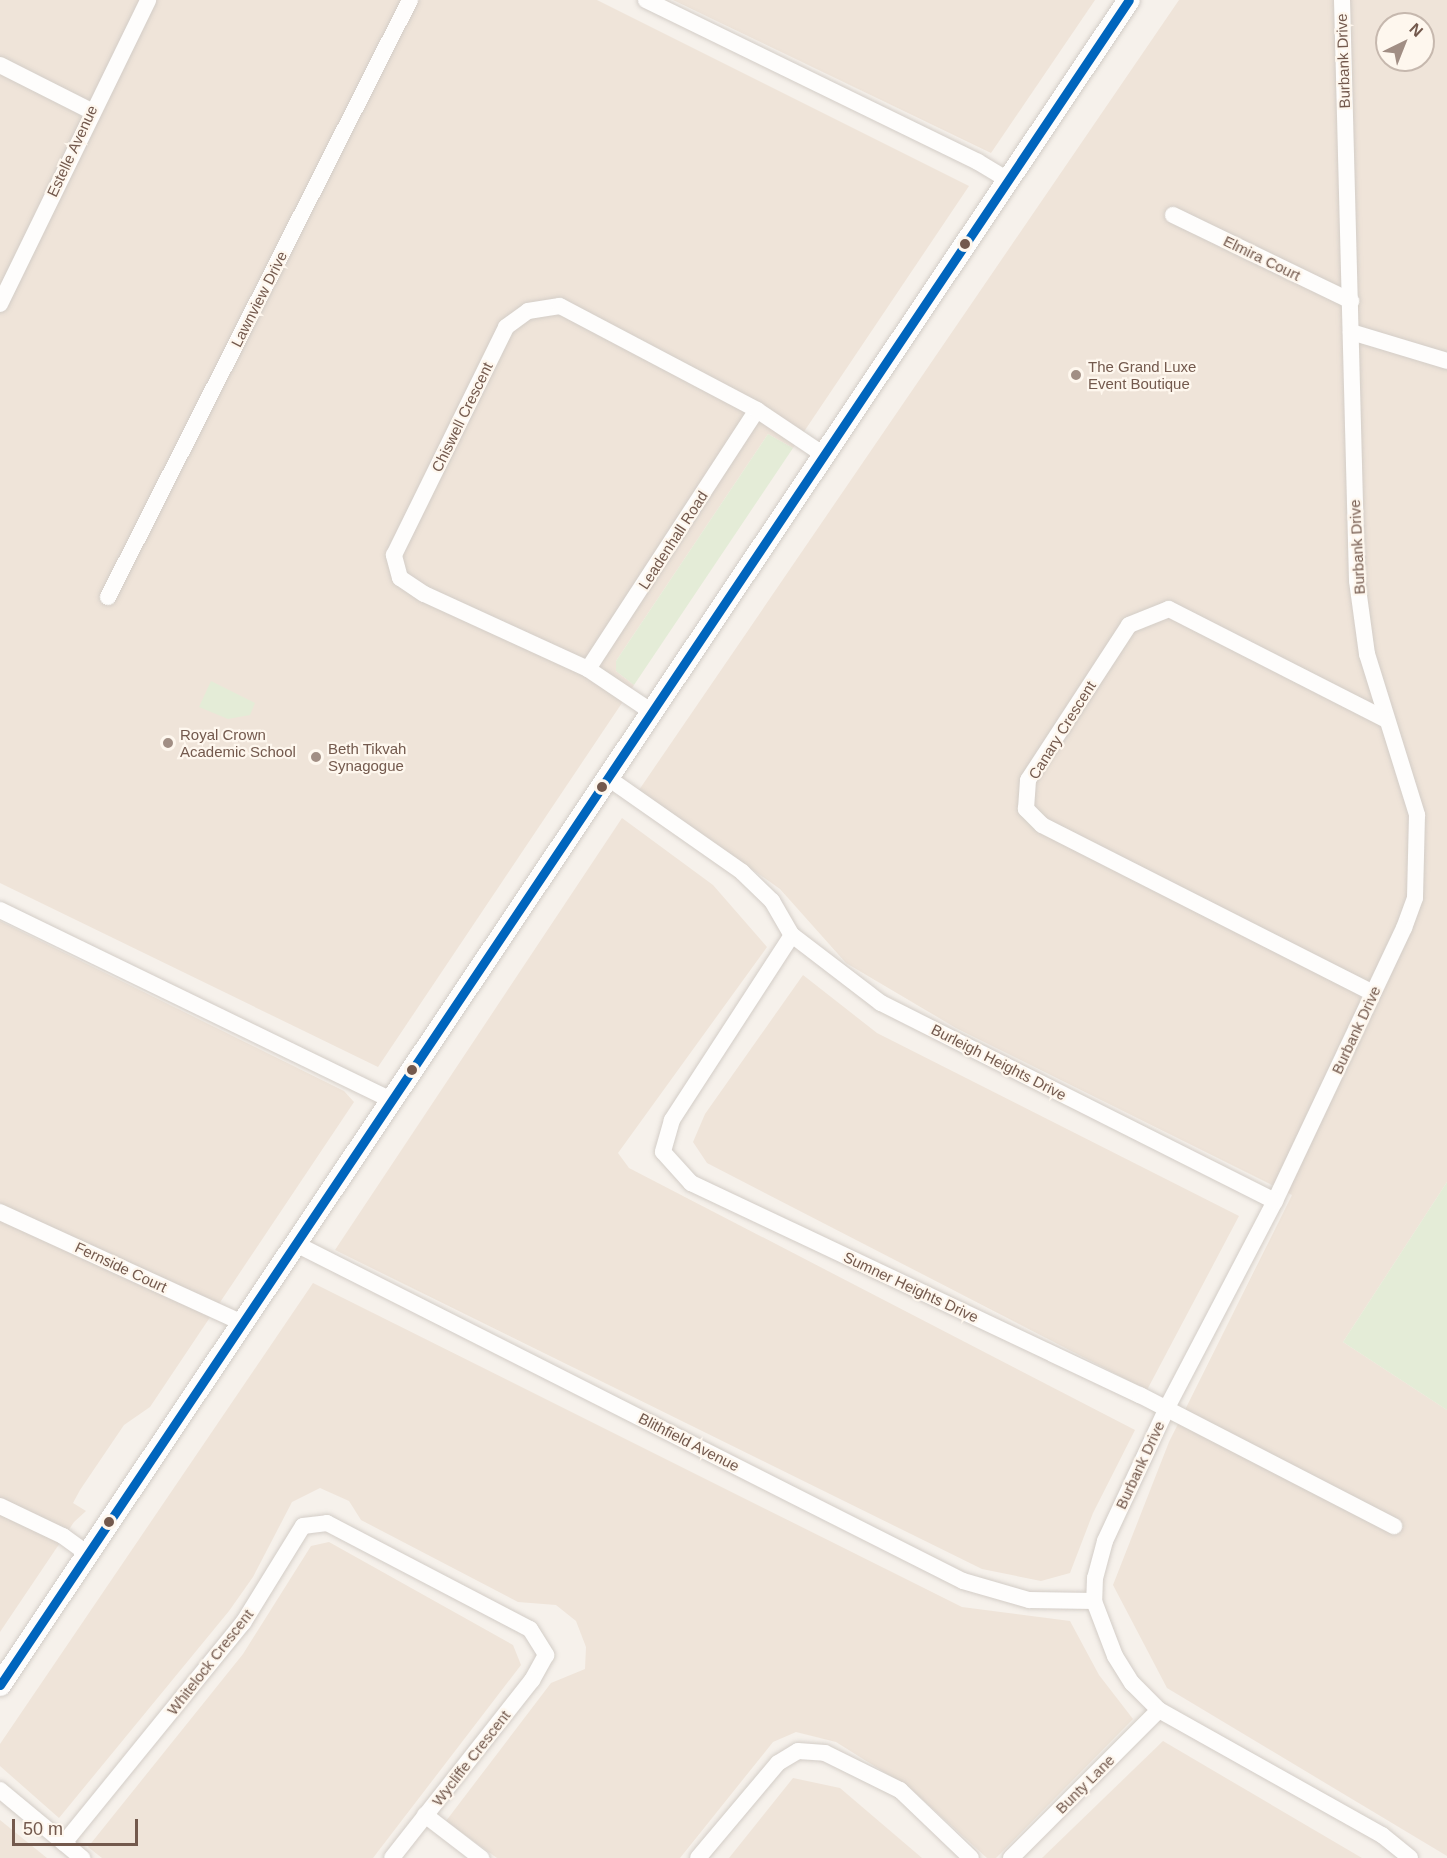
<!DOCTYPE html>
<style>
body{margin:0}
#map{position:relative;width:1447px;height:1858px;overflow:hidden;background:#f6f1eb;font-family:Helvetica,sans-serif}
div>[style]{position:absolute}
.residential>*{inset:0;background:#efe4d9}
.green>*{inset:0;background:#e4ecd7}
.roads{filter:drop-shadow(0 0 2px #d3cdc7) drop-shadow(0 0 2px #d3cdc7)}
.street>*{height:16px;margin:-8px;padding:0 8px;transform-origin:8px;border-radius:8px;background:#fefdfc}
.secondary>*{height:22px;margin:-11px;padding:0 11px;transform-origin:11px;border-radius:11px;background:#fefdfc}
.bus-1>*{height:9px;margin:-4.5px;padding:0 4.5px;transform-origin:4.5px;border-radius:4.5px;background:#0065bd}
.dots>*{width:16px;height:16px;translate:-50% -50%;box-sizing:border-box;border:3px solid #fef7ee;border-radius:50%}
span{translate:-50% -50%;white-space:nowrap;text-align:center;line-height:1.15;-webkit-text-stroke:4.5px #fef7ee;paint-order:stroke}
.street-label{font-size:15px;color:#73594d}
.poi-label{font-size:15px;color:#73594d}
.left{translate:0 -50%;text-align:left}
.north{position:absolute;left:1375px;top:12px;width:60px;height:60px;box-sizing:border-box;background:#fef7ee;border:2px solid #c6b8ae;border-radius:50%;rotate:43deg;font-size:16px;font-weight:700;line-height:24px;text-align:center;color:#73594d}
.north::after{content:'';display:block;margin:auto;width:21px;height:27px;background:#a18e84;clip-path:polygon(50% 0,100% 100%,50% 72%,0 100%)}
.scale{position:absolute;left:12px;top:1819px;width:126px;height:27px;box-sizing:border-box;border:3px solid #73594d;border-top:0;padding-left:8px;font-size:18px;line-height:21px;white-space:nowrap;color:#73594d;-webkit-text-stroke:4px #fef7ee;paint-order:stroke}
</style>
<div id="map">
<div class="residential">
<div style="clip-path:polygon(0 0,597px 0,969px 186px,793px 448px,768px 434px,616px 661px,616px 671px,634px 685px,378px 1067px,0 883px)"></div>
<div style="clip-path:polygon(673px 0,1095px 0,991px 153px)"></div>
<div style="clip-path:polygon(evenodd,1179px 0,1447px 0,1447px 1182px,1343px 1342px,1447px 1410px,1447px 1856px,1167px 1688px,1113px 1585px,1169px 1442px,1292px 1195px,956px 1028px,846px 963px,780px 889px,639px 790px,1179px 0,1387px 24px,1423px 24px,1423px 60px,1387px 60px,1387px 24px)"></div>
<div style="clip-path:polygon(622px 818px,713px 885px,767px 947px,618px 1153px,629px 1168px,1135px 1430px,1093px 1513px,1070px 1573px,1041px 1581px,982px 1569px,335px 1250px)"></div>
<div style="clip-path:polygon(0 921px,344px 1091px,354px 1102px,150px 1407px,124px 1425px,80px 1490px,73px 1503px,86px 1511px,74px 1522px,0 1632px)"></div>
<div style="clip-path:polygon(803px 975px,877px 1033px,1239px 1216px,1147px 1390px,707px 1163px,693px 1142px,705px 1114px)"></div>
<div style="clip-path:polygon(313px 1283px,962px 1607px,1070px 1621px,1099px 1675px,1133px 1719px,996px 1858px,987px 1858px,911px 1789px,836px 1742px,796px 1732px,773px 1742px,680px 1858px,497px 1858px,446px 1821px,551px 1683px,585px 1669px,586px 1647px,576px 1621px,556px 1605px,518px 1602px,361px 1520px,349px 1501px,320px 1488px,292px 1502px,253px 1577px,229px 1611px,59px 1818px,0 1766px,0 1744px)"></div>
<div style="clip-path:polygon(329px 1542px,513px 1645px,521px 1665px,373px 1858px,102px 1858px,88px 1847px,243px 1654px,311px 1546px)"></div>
<div style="clip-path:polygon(1163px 1741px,1362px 1858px,1042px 1858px)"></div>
<div style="clip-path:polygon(793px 1778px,840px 1788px,922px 1858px,729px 1858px)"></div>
<div style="clip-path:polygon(0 1820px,47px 1858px,0 1858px)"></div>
</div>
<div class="green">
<div style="clip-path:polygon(768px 434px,793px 448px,634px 685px,616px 671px,616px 661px)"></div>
<div style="clip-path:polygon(211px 681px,255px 703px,250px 715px,228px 719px,199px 707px)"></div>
<div style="clip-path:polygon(1447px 1182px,1447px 1410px,1343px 1342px)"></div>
</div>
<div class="roads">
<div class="street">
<div style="left:646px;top:0;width:369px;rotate:26deg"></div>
<div style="left:978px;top:162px;width:35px;rotate:31deg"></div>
<div style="left:1342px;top:0;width:581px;rotate:88.52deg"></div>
<div style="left:1357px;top:581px;width:74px;rotate:82.2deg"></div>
<div style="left:1367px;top:654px;width:169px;rotate:72.7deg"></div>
<div style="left:1417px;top:815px;width:83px;rotate:91.4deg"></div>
<div style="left:1415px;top:898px;width:32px;rotate:110deg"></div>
<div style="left:1404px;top:928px;width:302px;rotate:115.3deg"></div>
<div style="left:1275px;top:1201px;width:233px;rotate:117.6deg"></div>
<div style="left:1167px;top:1408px;width:147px;rotate:115deg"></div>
<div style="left:1105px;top:1541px;width:38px;rotate:105deg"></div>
<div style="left:1095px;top:1578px;width:23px;rotate:92deg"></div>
<div style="left:1094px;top:1601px;width:59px;rotate:69.1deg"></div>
<div style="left:1115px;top:1656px;width:32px;rotate:58deg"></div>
<div style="left:1132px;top:1683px;width:38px;rotate:45deg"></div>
<div style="left:1159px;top:1710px;width:256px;rotate:29.3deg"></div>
<div style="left:1382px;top:1835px;width:36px;rotate:39deg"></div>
<div style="left:0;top:65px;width:102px;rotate:26.8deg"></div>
<div style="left:1173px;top:215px;width:198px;rotate:25.8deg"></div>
<div style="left:0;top:304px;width:338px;rotate:-64deg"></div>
<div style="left:1351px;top:332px;width:100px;rotate:16.8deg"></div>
<div style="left:108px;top:597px;width:669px;rotate:-63.17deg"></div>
<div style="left:588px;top:669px;width:309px;rotate:-56.9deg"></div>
<div style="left:652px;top:712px;width:77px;rotate:-146.1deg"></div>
<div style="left:588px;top:669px;width:180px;rotate:-155.4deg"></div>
<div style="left:424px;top:594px;width:29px;rotate:-146deg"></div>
<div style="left:400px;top:578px;width:24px;rotate:-105deg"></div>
<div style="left:394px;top:555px;width:254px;rotate:-63.8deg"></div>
<div style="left:506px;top:327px;width:27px;rotate:-36deg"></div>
<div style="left:528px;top:311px;width:32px;rotate:-9deg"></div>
<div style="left:560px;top:306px;width:223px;rotate:27.8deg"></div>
<div style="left:757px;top:410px;width:81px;rotate:33.9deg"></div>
<div style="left:608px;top:778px;width:164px;rotate:35deg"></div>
<div style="left:742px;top:872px;width:42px;rotate:44deg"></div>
<div style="left:772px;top:901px;width:39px;rotate:60deg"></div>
<div style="left:792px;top:935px;width:112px;rotate:37.4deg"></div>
<div style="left:881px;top:1003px;width:441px;rotate:26.7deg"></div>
<div style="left:0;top:910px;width:436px;rotate:25.9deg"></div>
<div style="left:792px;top:935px;width:221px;rotate:123deg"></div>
<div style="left:672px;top:1120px;width:33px;rotate:106deg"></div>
<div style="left:663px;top:1152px;width:42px;rotate:47.9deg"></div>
<div style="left:691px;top:1183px;width:497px;rotate:25.3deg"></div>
<div style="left:1140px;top:1395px;width:286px;rotate:27.3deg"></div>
<div style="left:1373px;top:993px;width:371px;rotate:-153.1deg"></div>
<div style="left:1042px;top:825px;width:23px;rotate:-135deg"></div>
<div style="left:1026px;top:809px;width:29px;rotate:-86deg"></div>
<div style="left:1028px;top:780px;width:185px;rotate:-56.9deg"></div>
<div style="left:1129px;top:625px;width:43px;rotate:-21.8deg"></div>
<div style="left:1169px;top:609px;width:242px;rotate:27deg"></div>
<div style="left:0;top:1212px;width:266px;rotate:24.6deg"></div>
<div style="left:296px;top:1244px;width:747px;rotate:26.81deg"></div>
<div style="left:963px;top:1581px;width:69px;rotate:16.1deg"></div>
<div style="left:1029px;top:1600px;width:65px;rotate:0.9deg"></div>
<div style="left:0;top:1506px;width:70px;rotate:25.5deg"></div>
<div style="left:63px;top:1536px;width:31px;rotate:36deg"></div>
<div style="left:0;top:1790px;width:107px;rotate:39.7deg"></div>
<div style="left:425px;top:1815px;width:71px;rotate:37.5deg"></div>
<div style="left:64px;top:1843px;width:284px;rotate:-50.9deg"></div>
<div style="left:243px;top:1623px;width:114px;rotate:-58.3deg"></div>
<div style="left:303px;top:1526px;width:24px;rotate:-7deg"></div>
<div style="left:327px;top:1523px;width:229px;rotate:27.6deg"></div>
<div style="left:530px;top:1629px;width:31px;rotate:58deg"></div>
<div style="left:546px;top:1655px;width:29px;rotate:119deg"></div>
<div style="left:532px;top:1680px;width:226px;rotate:128.2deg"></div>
<div style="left:698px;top:1858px;width:124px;rotate:-49.9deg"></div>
<div style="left:778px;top:1763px;width:23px;rotate:-31deg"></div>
<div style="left:798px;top:1751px;width:27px;rotate:4deg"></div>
<div style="left:825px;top:1753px;width:84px;rotate:26.3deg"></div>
<div style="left:900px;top:1790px;width:98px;rotate:43.8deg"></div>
<div style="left:1011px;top:1858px;width:209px;rotate:-45deg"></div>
</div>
<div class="secondary">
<div style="left:0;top:1685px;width:2028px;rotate:-56.18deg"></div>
</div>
</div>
<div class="bus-1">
<div style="left:0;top:1685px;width:2028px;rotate:-56.18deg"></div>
</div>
<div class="dots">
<div style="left:965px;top:244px;background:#73594d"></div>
<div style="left:1076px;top:375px;background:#a18e84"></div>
<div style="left:168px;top:743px;background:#a18e84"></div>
<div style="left:316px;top:757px;background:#a18e84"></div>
<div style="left:602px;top:787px;background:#73594d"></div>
<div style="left:412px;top:1070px;background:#73594d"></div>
<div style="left:109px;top:1522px;background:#73594d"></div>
</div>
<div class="street-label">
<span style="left:1343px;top:61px;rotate:-92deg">Burbank Drive</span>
<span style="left:72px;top:151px;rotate:-65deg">Estelle Avenue</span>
<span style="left:1262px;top:258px;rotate:26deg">Elmira Court</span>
<span style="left:259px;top:299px;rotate:-63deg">Lawnview Drive</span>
<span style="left:462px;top:417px;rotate:-64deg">Chiswell Crescent</span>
<span style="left:673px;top:540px;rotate:-57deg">Leadenhall Road</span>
<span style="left:1357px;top:547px;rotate:-93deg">Burbank Drive</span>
<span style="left:1062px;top:730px;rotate:-58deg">Canary Crescent</span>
<span style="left:1356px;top:1030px;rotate:-65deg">Burbank Drive</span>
<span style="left:999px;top:1062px;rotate:27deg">Burleigh Heights Drive</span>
<span style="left:121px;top:1267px;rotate:25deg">Fernside Court</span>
<span style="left:911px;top:1287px;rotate:25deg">Sumner Heights Drive</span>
<span style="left:689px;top:1442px;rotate:27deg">Blithfield Avenue</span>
<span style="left:1140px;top:1465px;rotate:-65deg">Burbank Drive</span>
<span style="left:210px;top:1662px;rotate:-52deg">Whitelock Crescent</span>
<span style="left:471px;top:1758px;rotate:-52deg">Wycliffe Crescent</span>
<span style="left:1085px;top:1784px;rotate:-45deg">Bunty Lane</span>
</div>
<div class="poi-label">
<span class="left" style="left:1088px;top:375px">The Grand Luxe<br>Event Boutique</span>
<span class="left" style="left:180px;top:743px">Royal Crown<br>Academic School</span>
<span class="left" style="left:328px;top:757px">Beth Tikvah<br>Synagogue</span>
</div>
<div class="north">N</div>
<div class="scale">50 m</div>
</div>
